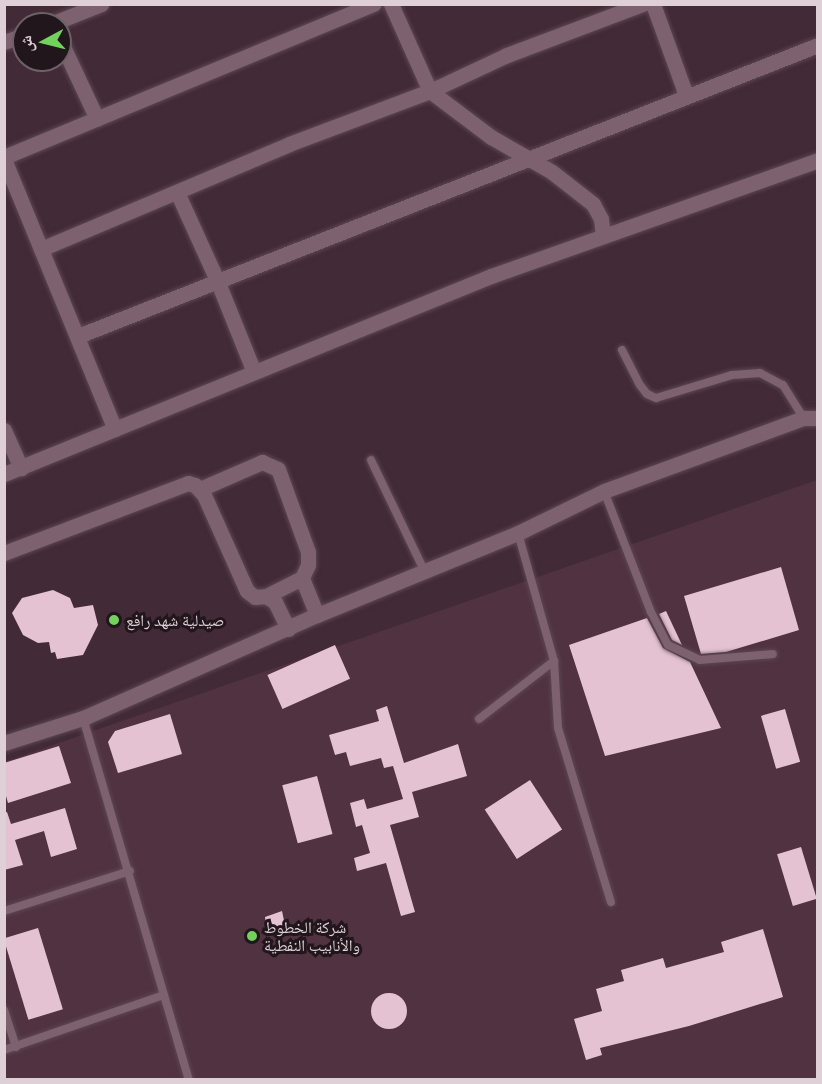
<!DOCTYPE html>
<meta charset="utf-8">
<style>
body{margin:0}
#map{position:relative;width:822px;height:1084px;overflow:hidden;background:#422a36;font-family:"IBM Plex Serif","Noto Naskh Arabic",serif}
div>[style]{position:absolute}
.built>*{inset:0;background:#513241}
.building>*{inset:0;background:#e4c2d2;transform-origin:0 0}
.round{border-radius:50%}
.roads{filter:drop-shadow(0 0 2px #5b4751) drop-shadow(0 0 2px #5b4751)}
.service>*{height:8px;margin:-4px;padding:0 4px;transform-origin:4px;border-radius:4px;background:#7d616e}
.minor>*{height:15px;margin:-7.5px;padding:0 7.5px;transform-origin:7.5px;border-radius:7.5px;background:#7d616e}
.dots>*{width:16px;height:16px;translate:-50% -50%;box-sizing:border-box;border:3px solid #21161c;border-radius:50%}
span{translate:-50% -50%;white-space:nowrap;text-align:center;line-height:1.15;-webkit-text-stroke:6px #21161c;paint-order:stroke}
.poi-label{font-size:16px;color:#dfcfd6}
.left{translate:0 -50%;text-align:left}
.frame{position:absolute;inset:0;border:6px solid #dfcfd6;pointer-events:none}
.north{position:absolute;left:12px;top:12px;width:60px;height:60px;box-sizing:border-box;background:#21161c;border:2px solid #6d6066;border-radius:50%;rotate:263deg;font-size:16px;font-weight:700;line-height:24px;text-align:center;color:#dfcfd6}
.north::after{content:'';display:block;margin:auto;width:21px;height:27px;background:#72d25d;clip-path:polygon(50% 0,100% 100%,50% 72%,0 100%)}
</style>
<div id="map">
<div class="built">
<div style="clip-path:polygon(817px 480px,817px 1079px,5px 1079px,4px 762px)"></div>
</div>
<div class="building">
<div style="clip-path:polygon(781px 567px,799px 630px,726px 652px,701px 654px,684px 596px)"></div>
<div style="clip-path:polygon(53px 590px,70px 598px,74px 608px,93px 605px,98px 625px,83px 655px,57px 659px,55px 652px,51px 653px,49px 642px,38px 643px,23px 635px,12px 613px,22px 598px)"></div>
<div style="clip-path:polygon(666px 611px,682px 645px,672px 640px,659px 614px)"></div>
<div style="clip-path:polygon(647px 618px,663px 648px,690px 662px,721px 728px,605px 756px,569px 645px)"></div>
<div style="left:335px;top:645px;width:37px;height:74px;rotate:66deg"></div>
<div style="clip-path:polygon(387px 706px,404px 763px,458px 744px,467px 776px,412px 792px,419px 817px,390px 825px,415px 912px,401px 916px,386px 863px,357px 871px,354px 858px,370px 853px,362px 825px,356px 827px,350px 803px,364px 799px,367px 809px,403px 799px,393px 766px,384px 768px,381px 758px,350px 766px,346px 752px,335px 755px,329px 735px,379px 721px,376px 710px)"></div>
<div style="left:785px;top:709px;width:55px;height:25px;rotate:74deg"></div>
<div style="clip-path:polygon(170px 714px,182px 754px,118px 773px,108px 742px,115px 731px)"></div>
<div style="clip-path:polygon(59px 746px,71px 783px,8px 803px,4px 789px,4px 763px)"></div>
<div style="left:317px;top:776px;width:60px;height:36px;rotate:75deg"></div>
<div style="left:530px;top:780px;width:59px;height:54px;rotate:57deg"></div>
<div style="clip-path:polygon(65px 808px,77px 849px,51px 857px,44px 831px,15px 840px,23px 865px,4px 870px,4px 813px,7px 812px,11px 824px)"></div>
<div style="left:801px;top:847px;width:54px;height:25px;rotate:73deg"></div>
<div style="clip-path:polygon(282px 911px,286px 930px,275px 933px,274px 929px,267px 931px,265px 917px)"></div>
<div style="left:38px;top:928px;width:85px;height:36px;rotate:73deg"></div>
<div style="clip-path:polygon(763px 929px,783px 997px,689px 1026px,600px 1048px,602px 1055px,586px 1060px,574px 1019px,602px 1011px,596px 989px,624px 981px,621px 970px,663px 958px,666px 968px,724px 952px,721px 942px)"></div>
<div class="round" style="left:371px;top:993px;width:36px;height:36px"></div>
</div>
<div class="roads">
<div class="service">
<div style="left:622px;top:350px;width:39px;rotate:63deg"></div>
<div style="left:640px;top:385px;width:11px;rotate:52deg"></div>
<div style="left:647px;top:394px;width:10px;rotate:24deg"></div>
<div style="left:656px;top:398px;width:79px;rotate:-16.8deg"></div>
<div style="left:732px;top:375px;width:28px;rotate:-4deg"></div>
<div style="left:760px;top:373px;width:26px;rotate:28deg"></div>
<div style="left:783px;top:385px;width:39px;rotate:58deg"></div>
<div style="left:371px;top:460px;width:122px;rotate:64.3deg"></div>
<div style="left:604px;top:491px;width:130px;rotate:68.8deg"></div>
<div style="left:651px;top:612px;width:37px;rotate:63deg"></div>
<div style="left:668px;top:645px;width:35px;rotate:25deg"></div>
<div style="left:700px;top:660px;width:73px;rotate:-4.7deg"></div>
<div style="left:518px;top:533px;width:133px;rotate:74.3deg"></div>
<div style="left:554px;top:661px;width:67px;rotate:86.6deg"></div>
<div style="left:558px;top:728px;width:182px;rotate:73.1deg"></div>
<div style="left:83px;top:718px;width:377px;rotate:73.7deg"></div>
<div style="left:479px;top:719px;width:95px;rotate:-37.7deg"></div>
<div style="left:4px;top:911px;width:132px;rotate:-17.6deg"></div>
<div style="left:4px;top:1010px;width:39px;rotate:72deg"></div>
<div style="left:4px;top:1050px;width:169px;rotate:-19deg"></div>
</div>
<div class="minor">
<div style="left:391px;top:4px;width:95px;rotate:65.9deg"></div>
<div style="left:430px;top:91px;width:76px;rotate:37deg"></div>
<div style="left:491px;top:137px;width:70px;rotate:29.8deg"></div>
<div style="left:552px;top:172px;width:52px;rotate:38deg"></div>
<div style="left:593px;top:204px;width:17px;rotate:62deg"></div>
<div style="left:601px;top:219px;width:17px;rotate:83deg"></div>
<div style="left:653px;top:4px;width:97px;rotate:70.1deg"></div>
<div style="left:51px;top:24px;width:54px;rotate:-21.8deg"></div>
<div style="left:60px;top:40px;width:87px;rotate:64.9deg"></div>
<div style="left:4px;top:42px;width:21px;rotate:-19deg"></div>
<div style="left:4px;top:157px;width:400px;rotate:-22.5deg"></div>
<div style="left:4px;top:159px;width:292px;rotate:67.7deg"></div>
<div style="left:177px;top:192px;width:97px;rotate:65.6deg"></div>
<div style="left:217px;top:280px;width:99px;rotate:68.1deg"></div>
<div style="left:41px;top:249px;width:269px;rotate:-22.9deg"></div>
<div style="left:289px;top:144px;width:151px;rotate:-20.6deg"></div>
<div style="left:430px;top:91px;width:85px;rotate:-25.1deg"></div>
<div style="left:507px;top:55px;width:145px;rotate:-20.6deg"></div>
<div style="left:78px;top:336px;width:795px;rotate:-21.47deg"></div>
<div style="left:4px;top:430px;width:42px;rotate:65.9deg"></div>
<div style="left:4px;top:474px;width:526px;rotate:-22.13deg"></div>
<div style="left:491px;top:276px;width:347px;rotate:-19.5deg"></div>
<div style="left:200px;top:489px;width:68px;rotate:-23.5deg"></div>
<div style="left:262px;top:462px;width:17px;rotate:24deg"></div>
<div style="left:278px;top:469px;width:88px;rotate:70.1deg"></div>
<div style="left:308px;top:552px;width:13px;rotate:90deg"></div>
<div style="left:308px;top:565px;width:14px;rotate:115deg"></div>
<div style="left:302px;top:578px;width:40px;rotate:153.4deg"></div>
<div style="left:4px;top:553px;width:197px;rotate:-20.8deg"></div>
<div style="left:188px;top:483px;width:7px;rotate:16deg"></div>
<div style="left:195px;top:485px;width:13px;rotate:48deg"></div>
<div style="left:204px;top:495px;width:105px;rotate:65.9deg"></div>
<div style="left:247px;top:591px;width:10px;rotate:37deg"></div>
<div style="left:255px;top:597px;width:11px;rotate:-5deg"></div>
<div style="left:266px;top:596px;width:11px;rotate:34deg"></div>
<div style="left:275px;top:602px;width:30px;rotate:64deg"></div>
<div style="left:302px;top:578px;width:40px;rotate:68deg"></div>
<div style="left:4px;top:743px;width:83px;rotate:-17.6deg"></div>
<div style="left:83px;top:718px;width:256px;rotate:-23.8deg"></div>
<div style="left:317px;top:615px;width:217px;rotate:-22.2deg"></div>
<div style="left:518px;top:533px;width:96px;rotate:-26deg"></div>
<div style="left:604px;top:491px;width:213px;rotate:-20.1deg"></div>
<div style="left:804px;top:418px;width:14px"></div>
</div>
</div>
<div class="dots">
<div style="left:114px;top:620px;background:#72d25d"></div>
<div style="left:252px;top:936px;background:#72d25d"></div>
</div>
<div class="poi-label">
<span class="left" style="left:126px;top:620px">صيدلية شهد رافع</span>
<span class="left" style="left:264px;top:936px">شركة الخطوط<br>والأنابيب النفطية</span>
</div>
<div class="frame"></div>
<div class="north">ش</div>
</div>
